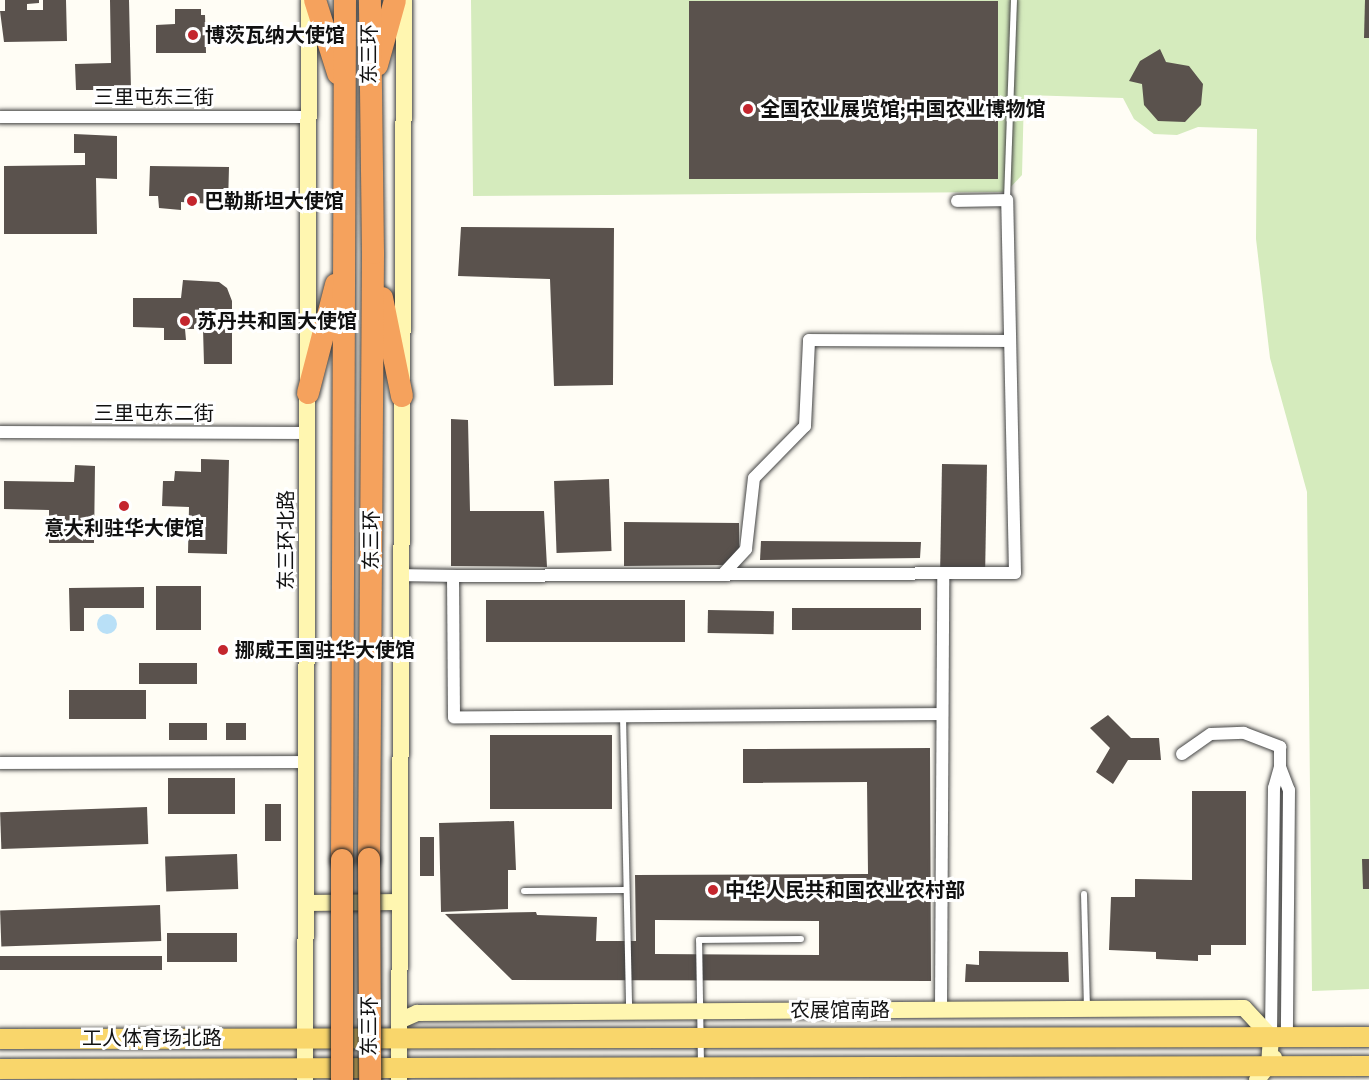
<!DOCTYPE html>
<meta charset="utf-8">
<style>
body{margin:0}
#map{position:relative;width:1369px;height:1080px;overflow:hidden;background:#fffdf5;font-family:"Crimson Pro","Noto Sans SC",serif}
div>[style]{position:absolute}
.green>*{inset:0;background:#d5ebbd}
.water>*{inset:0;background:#b9e0f7}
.round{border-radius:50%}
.building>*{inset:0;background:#5a524d;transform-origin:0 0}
.roads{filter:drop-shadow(0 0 2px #444) drop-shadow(0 0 2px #444)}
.lane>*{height:6px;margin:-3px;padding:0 3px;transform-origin:3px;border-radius:3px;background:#fff}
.street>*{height:12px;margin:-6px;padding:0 6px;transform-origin:6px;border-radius:6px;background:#fff}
.secondary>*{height:16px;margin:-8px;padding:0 8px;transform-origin:8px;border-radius:8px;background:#fff6b0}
.primary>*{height:20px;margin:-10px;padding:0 10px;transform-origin:10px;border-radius:10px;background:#f9d66b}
.highway>*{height:22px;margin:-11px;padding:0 11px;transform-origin:11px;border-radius:11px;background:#f5a25d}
.bridges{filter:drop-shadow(0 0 2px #222) drop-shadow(0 0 2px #222)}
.highway-bridge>*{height:22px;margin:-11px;padding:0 11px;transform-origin:11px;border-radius:11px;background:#f5a25d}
.dots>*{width:16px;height:16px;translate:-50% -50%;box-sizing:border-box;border:3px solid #fff;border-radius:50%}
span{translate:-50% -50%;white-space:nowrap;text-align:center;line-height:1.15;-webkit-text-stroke:6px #fff;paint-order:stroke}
.poi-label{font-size:20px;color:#111;font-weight:700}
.left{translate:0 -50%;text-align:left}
.street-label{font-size:20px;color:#111}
</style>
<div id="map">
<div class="green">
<div style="clip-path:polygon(471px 0,1369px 0,1369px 989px,1312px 991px,1307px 492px,1270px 358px,1256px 239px,1257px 129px,1198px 127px,1177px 135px,1154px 134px,1134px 119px,1123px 98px,1024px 95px,1022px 175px,1006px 192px,473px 196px)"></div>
</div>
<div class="water">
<div class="round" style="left:97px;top:614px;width:20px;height:20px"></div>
</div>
<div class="building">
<div style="clip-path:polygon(5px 0,39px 0,39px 3px,27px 4px,27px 10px,43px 10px,43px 0,66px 0,67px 41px,4px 42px,0 11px,5px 11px)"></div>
<div style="clip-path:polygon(110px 0,129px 0,131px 90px,76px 90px,75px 64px,111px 63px)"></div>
<div style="clip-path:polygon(1365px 0,1369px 0,1369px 38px,1364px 38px)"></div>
<div style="left:998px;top:1px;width:178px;height:309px;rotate:90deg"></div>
<div style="clip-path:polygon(175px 9px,201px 9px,201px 15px,205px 15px,206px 53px,156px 53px,156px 25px,175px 24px)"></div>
<div style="clip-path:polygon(1160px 49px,1166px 62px,1189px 66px,1203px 84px,1201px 105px,1185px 122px,1158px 121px,1144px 105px,1142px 84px,1129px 81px,1140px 61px)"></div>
<div style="clip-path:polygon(74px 134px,117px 136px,117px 179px,96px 178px,97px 234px,4px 234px,4px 166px,85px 165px,85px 153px,74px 153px)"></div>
<div style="clip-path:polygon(150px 166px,229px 167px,228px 205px,181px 202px,181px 210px,159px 208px,158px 196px,149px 196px)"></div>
<div style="clip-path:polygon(461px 227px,614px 228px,613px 385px,554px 386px,550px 279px,458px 276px)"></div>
<div style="clip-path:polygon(183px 280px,219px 282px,227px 288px,232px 301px,232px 364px,204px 364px,203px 329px,185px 329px,186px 340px,164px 340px,164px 328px,133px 327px,133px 298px,181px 298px)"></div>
<div style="clip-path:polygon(451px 419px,468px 420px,470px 511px,544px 511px,547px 567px,451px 566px)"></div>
<div style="clip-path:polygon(201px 459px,229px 460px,227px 554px,188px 553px,189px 507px,162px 506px,163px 481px,174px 481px,175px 471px,201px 472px)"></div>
<div style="left:942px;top:464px;width:45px;height:107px;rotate:1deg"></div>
<div style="clip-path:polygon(75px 465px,95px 466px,94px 543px,49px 543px,49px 510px,4px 509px,4px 481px,74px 482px)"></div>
<div style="left:609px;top:479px;width:72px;height:55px;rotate:88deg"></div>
<div style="clip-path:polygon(624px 522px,739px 523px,739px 551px,727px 565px,624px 566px)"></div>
<div style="clip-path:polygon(761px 541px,921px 542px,920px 558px,760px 560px)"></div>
<div style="left:156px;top:586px;width:45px;height:44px"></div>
<div style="clip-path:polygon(144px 587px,144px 608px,84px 608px,84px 631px,70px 631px,69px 588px)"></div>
<div style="left:685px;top:600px;width:42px;height:199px;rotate:90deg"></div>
<div style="left:792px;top:608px;width:129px;height:22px"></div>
<div style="left:708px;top:610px;width:66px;height:23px;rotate:1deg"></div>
<div style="left:139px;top:663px;width:58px;height:21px"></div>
<div style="left:69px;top:690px;width:77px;height:29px"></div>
<div style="clip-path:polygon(1108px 715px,1131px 738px,1159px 738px,1161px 760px,1128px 760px,1113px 784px,1096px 772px,1110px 748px,1090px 728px)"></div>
<div style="left:207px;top:723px;width:17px;height:38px;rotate:90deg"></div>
<div style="left:226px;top:723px;width:20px;height:17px"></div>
<div style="left:490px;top:735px;width:122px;height:74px"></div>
<div style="clip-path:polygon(evenodd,930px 748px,931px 981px,512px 980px,445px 914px,536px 912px,537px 915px,597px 917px,596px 941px,636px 941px,635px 875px,868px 874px,867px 782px,743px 783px,743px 749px,930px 748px,655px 920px,819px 921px,819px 955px,655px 954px,655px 920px)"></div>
<div style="left:235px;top:778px;width:36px;height:67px;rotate:90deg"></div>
<div style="clip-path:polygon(1192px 791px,1246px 791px,1246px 945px,1211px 945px,1211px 955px,1198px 955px,1198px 961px,1156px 959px,1156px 952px,1109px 950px,1111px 897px,1135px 897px,1135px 879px,1192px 880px)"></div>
<div style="left:265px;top:804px;width:16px;height:37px"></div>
<div style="left:147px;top:807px;width:37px;height:147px;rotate:88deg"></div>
<div style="clip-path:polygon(514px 821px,516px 870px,508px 870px,508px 909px,441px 912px,439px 823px)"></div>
<div style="left:420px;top:837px;width:14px;height:39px"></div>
<div style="left:237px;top:854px;width:35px;height:72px;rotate:88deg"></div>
<div style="clip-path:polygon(1362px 859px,1369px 859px,1369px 889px,1363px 889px)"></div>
<div style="left:160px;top:905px;width:36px;height:160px;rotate:88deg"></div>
<div style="left:167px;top:933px;width:70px;height:29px"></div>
<div style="clip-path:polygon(979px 951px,1068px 952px,1069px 982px,965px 982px,966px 964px,979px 965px)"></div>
<div style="left:162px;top:956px;width:14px;height:162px;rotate:90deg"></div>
</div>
<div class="roads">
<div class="lane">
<div style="left:1007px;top:200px;width:200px;rotate:-88deg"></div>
<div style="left:623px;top:716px;width:295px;rotate:88.8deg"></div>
<div style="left:524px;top:891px;width:102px;rotate:-0.6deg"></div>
<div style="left:1084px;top:894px;width:114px;rotate:88.5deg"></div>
<div style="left:701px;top:1064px;width:124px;rotate:-90.9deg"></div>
<div style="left:699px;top:940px;width:102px;rotate:-0.6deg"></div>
</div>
<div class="street">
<div style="left:0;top:117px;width:307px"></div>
<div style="left:0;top:432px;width:307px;rotate:0.2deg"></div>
<div style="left:723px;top:574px;width:34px;rotate:-47deg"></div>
<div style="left:746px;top:549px;width:71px;rotate:-83.6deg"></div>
<div style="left:754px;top:478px;width:73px;rotate:-45.6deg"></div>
<div style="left:805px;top:426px;width:86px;rotate:-87.3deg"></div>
<div style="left:809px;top:340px;width:200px;rotate:0.3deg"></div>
<div style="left:401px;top:575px;width:52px;rotate:1.1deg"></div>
<div style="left:941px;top:714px;width:487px;rotate:179.6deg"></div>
<div style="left:454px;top:717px;width:141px;rotate:-90.4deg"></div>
<div style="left:453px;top:576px;width:562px;rotate:-0.31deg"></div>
<div style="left:1015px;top:573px;width:373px;rotate:-91.2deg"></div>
<div style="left:1007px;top:200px;width:50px;rotate:178.9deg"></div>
<div style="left:1182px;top:754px;width:35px;rotate:-35deg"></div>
<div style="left:1211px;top:734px;width:33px;rotate:-2deg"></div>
<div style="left:1244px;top:733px;width:39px;rotate:21deg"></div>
<div style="left:1280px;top:747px;width:20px;rotate:90deg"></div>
<div style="left:1280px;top:767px;width:22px;rotate:106deg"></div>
<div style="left:1274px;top:788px;width:249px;rotate:90.7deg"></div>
<div style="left:0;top:763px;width:308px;rotate:-0.2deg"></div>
<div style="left:1280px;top:767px;width:25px;rotate:69deg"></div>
<div style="left:1289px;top:790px;width:247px;rotate:90.5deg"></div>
<div style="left:941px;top:1010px;width:436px;rotate:-89.7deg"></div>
</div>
<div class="secondary">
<div style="left:306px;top:903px;width:94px;rotate:-0.6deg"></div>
<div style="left:399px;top:1021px;width:20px;rotate:-24deg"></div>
<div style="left:417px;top:1013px;width:827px;rotate:-0.35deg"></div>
<div style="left:1244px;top:1008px;width:40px;rotate:47deg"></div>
<div style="left:1271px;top:1037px;width:29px;rotate:94deg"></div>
<div style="left:305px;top:1080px;width:1080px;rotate:-89.79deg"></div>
<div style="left:399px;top:1080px;width:1080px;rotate:-89.73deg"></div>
<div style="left:1257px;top:1080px;width:28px;rotate:-52deg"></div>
</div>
<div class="primary">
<div style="left:0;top:1039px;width:1369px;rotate:-0.08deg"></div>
<div style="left:0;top:1069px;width:1369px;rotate:-0.13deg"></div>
</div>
<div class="highway">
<div style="left:315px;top:0;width:77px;rotate:72.5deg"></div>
<div style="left:377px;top:65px;width:67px;rotate:-74.5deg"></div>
<div style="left:382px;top:298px;width:100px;rotate:78.5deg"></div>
<div style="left:308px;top:393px;width:112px;rotate:-75.5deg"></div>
<div style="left:369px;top:859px;width:606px;rotate:-89.62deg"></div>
<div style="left:373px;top:253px;width:253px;rotate:-90.7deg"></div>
<div style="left:342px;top:860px;width:860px;rotate:-89.8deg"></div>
</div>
</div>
<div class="bridges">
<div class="highway-bridge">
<div style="left:369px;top:859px;width:221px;rotate:89.7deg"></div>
<div style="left:342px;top:1080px;width:220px;rotate:-90deg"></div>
</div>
</div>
<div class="dots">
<div style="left:193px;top:35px;background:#c4262e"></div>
<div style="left:748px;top:109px;background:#c4262e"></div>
<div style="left:192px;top:201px;background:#c4262e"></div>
<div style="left:185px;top:321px;background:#c4262e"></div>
<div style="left:124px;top:506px;background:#c4262e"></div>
<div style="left:223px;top:650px;background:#c4262e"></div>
<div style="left:713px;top:890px;background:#c4262e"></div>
</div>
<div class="poi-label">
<span class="left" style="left:205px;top:35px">博茨瓦纳大使馆</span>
<span class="left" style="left:760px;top:109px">全国农业展览馆;中国农业博物馆</span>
<span class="left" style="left:204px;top:201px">巴勒斯坦大使馆</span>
<span class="left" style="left:197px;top:321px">苏丹共和国大使馆</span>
<span style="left:124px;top:528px">意大利驻华大使馆</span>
<span class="left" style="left:235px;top:650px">挪威王国驻华大使馆</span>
<span class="left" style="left:725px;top:890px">中华人民共和国农业农村部</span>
</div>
<div class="street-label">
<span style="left:369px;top:54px;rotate:-90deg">东三环</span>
<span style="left:154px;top:97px">三里屯东三街</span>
<span style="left:154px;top:413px">三里屯东二街</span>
<span style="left:286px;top:540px;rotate:-90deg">东三环北路</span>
<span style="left:371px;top:540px;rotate:-90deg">东三环</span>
<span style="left:840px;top:1010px">农展馆南路</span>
<span style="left:369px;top:1026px;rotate:-90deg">东三环</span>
<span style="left:152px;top:1038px">工人体育场北路</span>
</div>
</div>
